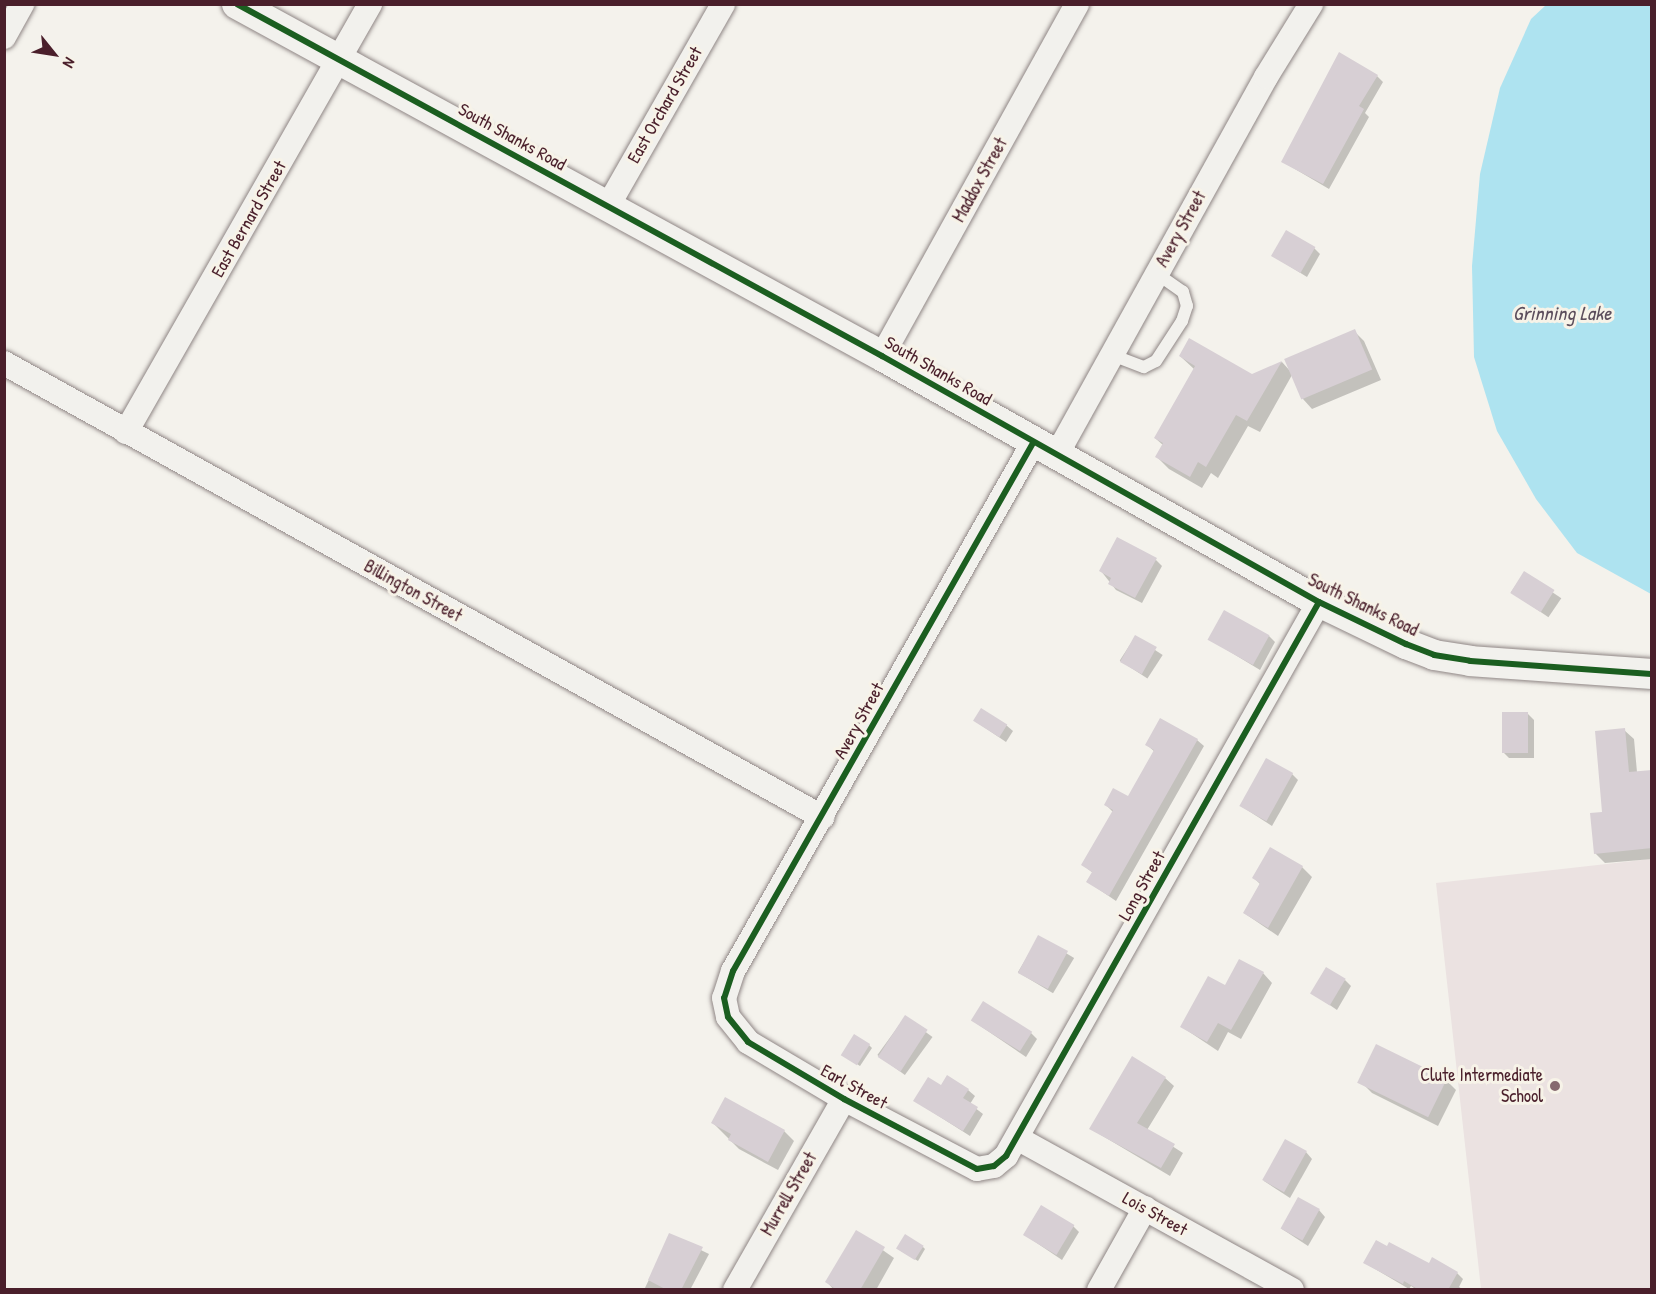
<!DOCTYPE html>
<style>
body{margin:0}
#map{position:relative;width:1656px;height:1294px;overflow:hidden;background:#f4f2ec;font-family:"Patrick Hand",sans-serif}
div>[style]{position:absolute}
.built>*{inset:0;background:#ebe2e1}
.water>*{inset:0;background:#aee3f0}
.shadow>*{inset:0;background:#0003;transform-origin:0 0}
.building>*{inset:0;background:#d7cfd4;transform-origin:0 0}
.roads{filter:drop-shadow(0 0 2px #8f8685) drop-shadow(0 0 2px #8f8685)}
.service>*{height:12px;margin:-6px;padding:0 6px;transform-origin:6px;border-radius:6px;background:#f2f1ed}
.minor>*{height:24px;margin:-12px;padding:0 12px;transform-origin:12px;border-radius:12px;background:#f2f1ed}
.tertiary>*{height:30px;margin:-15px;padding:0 15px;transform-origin:15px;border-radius:15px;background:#f2f1ed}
.cycleway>*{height:6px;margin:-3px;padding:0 3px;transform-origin:3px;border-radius:3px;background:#1b5e20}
.dots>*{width:16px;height:16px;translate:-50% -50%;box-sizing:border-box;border:3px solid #f7f3e8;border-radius:50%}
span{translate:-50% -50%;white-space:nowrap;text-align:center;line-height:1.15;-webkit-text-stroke:6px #f7f3e8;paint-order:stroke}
.street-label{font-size:18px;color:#4a1f2b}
.poi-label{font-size:18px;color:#4a1f2b}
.right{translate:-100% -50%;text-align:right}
.water-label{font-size:20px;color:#5c4e5c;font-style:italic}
.frame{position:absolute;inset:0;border:6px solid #4a1f2b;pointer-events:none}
.north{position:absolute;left:24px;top:24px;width:60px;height:60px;-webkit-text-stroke:4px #f7f3e8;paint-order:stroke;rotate:120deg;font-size:16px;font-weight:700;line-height:24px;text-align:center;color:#4a1f2b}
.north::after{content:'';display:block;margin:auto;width:21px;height:27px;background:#4a1f2b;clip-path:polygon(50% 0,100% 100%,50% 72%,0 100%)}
</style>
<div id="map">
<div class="built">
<div style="clip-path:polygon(1651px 859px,1651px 1289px,1481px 1289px,1436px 883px)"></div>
</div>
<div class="water">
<div style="clip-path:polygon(1546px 5px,1651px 5px,1651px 594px,1577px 553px,1536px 499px,1497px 431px,1474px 357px,1472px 266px,1480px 174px,1500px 88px,1531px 19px)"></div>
</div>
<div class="shadow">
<div style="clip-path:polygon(1377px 76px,1383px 82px,1365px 113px,1369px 117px,1329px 189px,1283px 162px)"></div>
<div style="clip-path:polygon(1314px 248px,1320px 254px,1307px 277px,1273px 256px)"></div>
<div style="clip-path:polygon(1354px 331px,1364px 341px,1381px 380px,1312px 409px,1303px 399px,1292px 375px,1260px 432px,1248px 426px,1218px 478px,1211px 473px,1202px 488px,1169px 469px,1157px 457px,1164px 446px,1155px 438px,1194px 369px,1180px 356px,1252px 375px,1282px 362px,1291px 372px)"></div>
<div style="clip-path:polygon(1156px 560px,1162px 566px,1142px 603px,1116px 590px,1101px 571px)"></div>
<div style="left:1524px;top:573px;width:45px;height:23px;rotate:34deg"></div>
<div style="clip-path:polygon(1269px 636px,1275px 642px,1260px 670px,1209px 639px)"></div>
<div style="left:1135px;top:637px;width:33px;height:28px;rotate:33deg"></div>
<div style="clip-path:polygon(1528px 714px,1534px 720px,1534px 758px,1509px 758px,1503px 752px)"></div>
<div style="clip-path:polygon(975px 721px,1006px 725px,1013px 731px,1006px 742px)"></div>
<div style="clip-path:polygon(1624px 730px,1634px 739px,1637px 772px,1652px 771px,1652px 859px,1605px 863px,1595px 853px)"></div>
<div style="clip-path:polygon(1197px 740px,1204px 746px,1116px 901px,1088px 882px,1093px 873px,1083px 865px,1113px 812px,1106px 805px,1129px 798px,1155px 752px,1147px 745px)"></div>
<div style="clip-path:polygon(1292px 774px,1298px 780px,1272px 826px,1241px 806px)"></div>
<div style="clip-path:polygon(1302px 867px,1312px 877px,1278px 936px,1244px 913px,1260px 884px,1254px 878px)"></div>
<div style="left:1039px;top:937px;width:41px;height:41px;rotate:31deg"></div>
<div style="clip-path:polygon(1263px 973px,1272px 983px,1241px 1039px,1228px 1032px,1218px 1051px,1182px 1027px,1225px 987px)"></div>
<div style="clip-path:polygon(1345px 980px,1351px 986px,1337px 1010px,1312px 993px)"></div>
<div style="left:905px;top:1017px;width:34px;height:47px;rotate:36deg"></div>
<div style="clip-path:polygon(973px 1021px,1031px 1033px,1037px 1039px,1026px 1057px)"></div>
<div style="clip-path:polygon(869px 1045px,872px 1048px,860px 1066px,846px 1057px)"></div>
<div style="clip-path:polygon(1377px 1046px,1446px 1080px,1456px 1090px,1438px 1126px,1372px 1093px,1362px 1083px)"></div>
<div style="clip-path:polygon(1165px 1078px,1174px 1086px,1147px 1130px,1183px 1153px,1170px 1176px,1091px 1129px)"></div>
<div style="clip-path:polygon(941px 1087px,968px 1090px,975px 1096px,970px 1104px,983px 1114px,970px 1136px,915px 1101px)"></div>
<div style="clip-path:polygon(713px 1123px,784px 1131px,794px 1141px,778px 1170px,739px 1149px)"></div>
<div style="clip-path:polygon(1306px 1152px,1312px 1159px,1290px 1198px,1264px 1181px)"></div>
<div style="clip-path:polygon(1319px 1210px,1325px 1217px,1308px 1246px,1282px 1229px)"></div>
<div style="clip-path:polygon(1073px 1226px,1079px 1232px,1062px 1260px,1025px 1235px)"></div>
<div style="clip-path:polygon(857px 1232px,894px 1258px,876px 1290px,834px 1290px,827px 1282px)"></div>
<div style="clip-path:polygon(670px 1235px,709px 1254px,690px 1290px,644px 1290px)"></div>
<div style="clip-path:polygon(923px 1247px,925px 1249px,918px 1261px,901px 1251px)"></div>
<div style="clip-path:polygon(1433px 1259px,1457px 1273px,1463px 1279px,1459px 1287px,1464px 1290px,1417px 1290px,1411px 1286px,1409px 1289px,1365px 1263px,1429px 1265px)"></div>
</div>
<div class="building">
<div style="clip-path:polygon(1339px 52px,1378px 75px,1359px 106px,1364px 109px,1323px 184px,1281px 162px)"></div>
<div style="left:1286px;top:230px;width:34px;height:30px;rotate:30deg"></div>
<div style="left:1355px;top:329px;width:44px;height:77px;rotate:67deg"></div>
<div style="clip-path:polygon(1189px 338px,1252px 374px,1282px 361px,1247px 421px,1236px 415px,1206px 467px,1198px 462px,1190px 477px,1155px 457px,1163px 443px,1154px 438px,1195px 366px,1179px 356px)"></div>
<div style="clip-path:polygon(1117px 537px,1157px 558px,1135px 598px,1108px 584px,1111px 578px,1099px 571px)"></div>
<div style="left:1524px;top:571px;width:36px;height:26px;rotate:32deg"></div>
<div style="left:1224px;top:610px;width:52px;height:34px;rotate:29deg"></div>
<div style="left:1135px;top:635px;width:25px;height:31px;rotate:29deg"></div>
<div style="left:981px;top:708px;width:31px;height:15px;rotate:32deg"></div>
<div style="left:1502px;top:712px;width:26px;height:41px"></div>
<div style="clip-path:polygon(1160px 718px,1198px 739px,1109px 896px,1086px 882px,1092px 872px,1081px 865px,1113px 810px,1104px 805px,1113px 788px,1128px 796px,1154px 750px,1145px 745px)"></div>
<div style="clip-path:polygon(1625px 728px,1629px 772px,1652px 770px,1652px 848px,1594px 854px,1590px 813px,1602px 812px,1595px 731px)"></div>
<div style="left:1266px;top:758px;width:31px;height:55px;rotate:29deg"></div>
<div style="clip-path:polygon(1270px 847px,1303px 866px,1268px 928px,1243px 913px,1260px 883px,1252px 878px)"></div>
<div style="left:1038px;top:935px;width:34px;height:43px;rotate:28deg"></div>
<div style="clip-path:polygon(1239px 959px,1264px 972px,1231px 1030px,1218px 1023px,1207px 1042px,1180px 1027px,1208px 976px,1225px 985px)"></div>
<div style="left:1326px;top:967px;width:23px;height:31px;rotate:31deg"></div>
<div style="left:983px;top:1001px;width:58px;height:23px;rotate:32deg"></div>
<div style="left:905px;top:1015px;width:27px;height:50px;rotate:33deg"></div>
<div style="left:854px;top:1034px;width:19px;height:25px;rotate:32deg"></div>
<div style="left:1376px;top:1044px;width:79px;height:43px;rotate:26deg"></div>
<div style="clip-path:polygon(1132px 1056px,1166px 1077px,1137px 1123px,1175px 1144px,1161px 1168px,1089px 1129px)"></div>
<div style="clip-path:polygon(947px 1075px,969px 1089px,963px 1098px,978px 1107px,963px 1131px,913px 1101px,928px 1077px,941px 1085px)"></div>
<div style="clip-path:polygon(725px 1097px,785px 1130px,768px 1162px,728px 1140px,731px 1134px,711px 1123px)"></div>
<div style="left:1285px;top:1139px;width:25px;height:47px;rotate:29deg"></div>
<div style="left:1298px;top:1197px;width:25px;height:36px;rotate:29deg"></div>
<div style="left:1041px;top:1205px;width:39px;height:35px;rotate:31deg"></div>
<div style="clip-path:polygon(856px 1230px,885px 1247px,860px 1290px,837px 1290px,825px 1282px)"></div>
<div style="clip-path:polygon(669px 1233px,703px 1247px,681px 1290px,667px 1290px,648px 1280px)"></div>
<div style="left:905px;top:1234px;width:22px;height:17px;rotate:32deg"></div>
<div style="clip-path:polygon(1376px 1240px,1387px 1246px,1389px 1242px,1429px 1263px,1432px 1257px,1458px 1272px,1448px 1290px,1419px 1290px,1404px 1281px,1403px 1284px,1363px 1263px)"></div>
</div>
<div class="roads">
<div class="service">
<div style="left:1112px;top:355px;width:34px;rotate:21deg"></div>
<div style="left:1144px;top:367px;width:13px;rotate:-27deg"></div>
<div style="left:1156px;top:361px;width:48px;rotate:-57deg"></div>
<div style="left:1182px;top:321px;width:16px;rotate:-72deg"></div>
<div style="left:1187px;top:306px;width:15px;rotate:-106deg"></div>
<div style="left:1183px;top:292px;width:32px;rotate:-145deg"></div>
</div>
<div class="minor">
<div style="left:4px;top:37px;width:38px;rotate:-61deg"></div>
<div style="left:608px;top:206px;width:232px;rotate:-60.3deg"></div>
<div style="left:882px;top:356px;width:402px;rotate:-61deg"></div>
<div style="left:4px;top:363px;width:936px;rotate:29.03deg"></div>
<div style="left:126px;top:432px;width:493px;rotate:-60.3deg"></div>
<div style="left:1033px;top:443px;width:607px;rotate:119.6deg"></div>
<div style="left:733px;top:971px;width:28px;rotate:108deg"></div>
<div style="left:724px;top:998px;width:19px;rotate:78deg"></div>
<div style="left:728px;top:1017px;width:32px;rotate:51deg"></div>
<div style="left:748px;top:1042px;width:112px;rotate:30.7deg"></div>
<div style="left:844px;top:1099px;width:150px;rotate:27.8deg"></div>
<div style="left:977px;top:1169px;width:17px;rotate:-10deg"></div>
<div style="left:994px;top:1166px;width:16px;rotate:-40deg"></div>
<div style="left:1006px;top:1156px;width:636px;rotate:-60.53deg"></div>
<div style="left:1056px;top:456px;width:433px;rotate:-61deg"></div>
<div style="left:1266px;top:77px;width:86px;rotate:-58.3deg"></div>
<div style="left:1017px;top:1138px;width:314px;rotate:28.9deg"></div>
<div style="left:735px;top:1290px;width:220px;rotate:-60.3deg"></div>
<div style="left:1099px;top:1290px;width:94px;rotate:-60.7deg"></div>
</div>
<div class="tertiary">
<div style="left:237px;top:4px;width:735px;rotate:28.62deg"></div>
<div style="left:882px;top:356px;width:501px;rotate:29.38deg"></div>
<div style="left:1319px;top:602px;width:97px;rotate:25.8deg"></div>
<div style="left:1406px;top:644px;width:30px;rotate:21deg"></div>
<div style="left:1434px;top:655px;width:36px;rotate:9deg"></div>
<div style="left:1470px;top:661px;width:182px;rotate:4.1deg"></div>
</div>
</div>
<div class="cycleway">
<div style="left:237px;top:4px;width:735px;rotate:28.62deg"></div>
<div style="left:882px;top:356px;width:501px;rotate:29.38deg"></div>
<div style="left:1319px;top:602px;width:97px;rotate:25.8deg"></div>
<div style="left:1406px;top:644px;width:30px;rotate:21deg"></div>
<div style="left:1434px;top:655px;width:36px;rotate:9deg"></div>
<div style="left:1470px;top:661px;width:182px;rotate:4.1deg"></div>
<div style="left:1033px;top:443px;width:607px;rotate:119.6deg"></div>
<div style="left:733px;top:971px;width:28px;rotate:108deg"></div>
<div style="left:724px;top:998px;width:19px;rotate:78deg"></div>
<div style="left:728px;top:1017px;width:32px;rotate:51deg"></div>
<div style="left:748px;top:1042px;width:112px;rotate:30.7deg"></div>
<div style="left:844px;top:1099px;width:150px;rotate:27.8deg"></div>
<div style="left:977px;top:1169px;width:17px;rotate:-10deg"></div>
<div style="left:994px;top:1166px;width:16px;rotate:-40deg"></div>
<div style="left:1006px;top:1156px;width:636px;rotate:-60.53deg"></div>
</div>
<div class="dots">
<div style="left:1555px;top:1086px;background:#86696f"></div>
</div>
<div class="street-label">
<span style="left:665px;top:105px;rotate:-60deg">East Orchard Street</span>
<span style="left:512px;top:137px;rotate:29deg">South Shanks Road</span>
<span style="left:980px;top:180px;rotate:-61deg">Maddox Street</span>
<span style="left:249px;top:219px;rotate:-60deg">East Bernard Street</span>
<span style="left:1181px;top:229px;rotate:-61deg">Avery Street</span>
<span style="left:938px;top:371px;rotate:30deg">South Shanks Road</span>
<span style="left:413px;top:591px;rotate:29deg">Billington Street</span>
<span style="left:1363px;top:605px;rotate:26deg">South Shanks Road</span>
<span style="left:859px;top:721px;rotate:-61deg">Avery Street</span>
<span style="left:1142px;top:886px;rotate:-61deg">Long Street</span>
<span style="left:854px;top:1087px;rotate:29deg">Earl Street</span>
<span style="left:789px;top:1194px;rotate:-60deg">Murrell Street</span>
<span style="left:1155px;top:1214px;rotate:29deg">Lois Street</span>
</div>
<div class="poi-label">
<span class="right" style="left:1543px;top:1086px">Clute Intermediate<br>School</span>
</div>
<div class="water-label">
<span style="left:1562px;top:312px">Grinning Lake</span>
</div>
<div class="frame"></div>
<div class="north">N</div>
</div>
